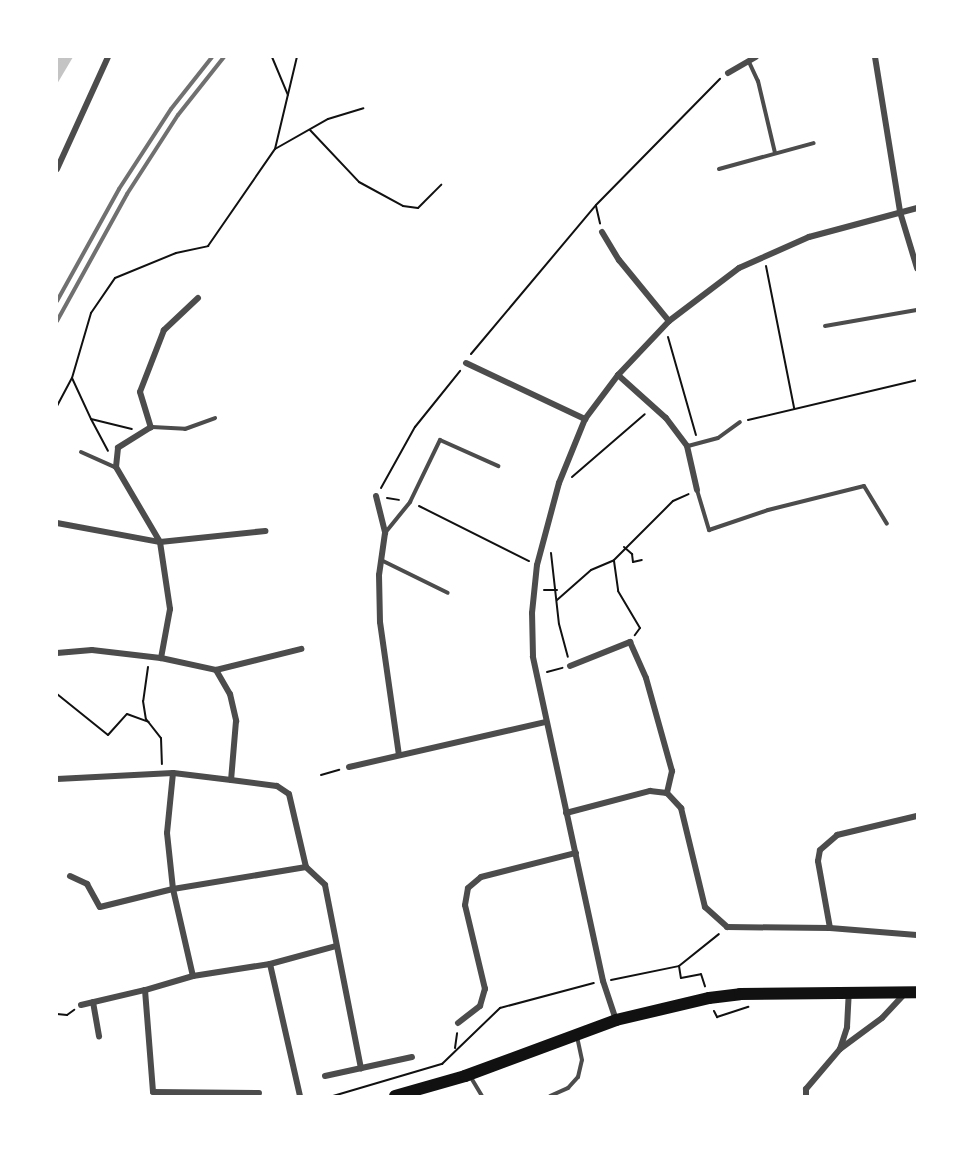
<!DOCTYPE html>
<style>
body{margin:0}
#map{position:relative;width:974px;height:1153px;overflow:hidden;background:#fff;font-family:"Varela Round",sans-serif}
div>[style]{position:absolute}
.building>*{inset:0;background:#c4c4c4}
.path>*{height:2px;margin:-1px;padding:0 1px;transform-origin:1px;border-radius:1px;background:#111}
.service>*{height:4px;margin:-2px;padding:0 2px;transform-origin:2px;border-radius:2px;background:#4c4c4c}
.minor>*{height:6px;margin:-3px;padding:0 3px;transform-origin:3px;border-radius:3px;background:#4c4c4c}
.primary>*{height:12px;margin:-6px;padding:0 6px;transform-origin:6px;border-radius:6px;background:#111}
.rail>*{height:4px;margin:-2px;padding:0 2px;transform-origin:2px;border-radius:2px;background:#707070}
span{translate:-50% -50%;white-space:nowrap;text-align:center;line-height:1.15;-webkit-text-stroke:4.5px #fff;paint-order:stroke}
.frame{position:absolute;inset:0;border:58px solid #fff;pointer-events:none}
</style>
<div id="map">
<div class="building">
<div style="clip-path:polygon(57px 57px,73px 57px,57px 84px)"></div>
</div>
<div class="path">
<div style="left:272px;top:57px;width:41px;rotate:67.2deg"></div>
<div style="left:310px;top:130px;width:71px;rotate:46.7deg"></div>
<div style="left:359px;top:182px;width:50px;rotate:28.6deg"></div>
<div style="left:403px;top:206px;width:15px;rotate:8deg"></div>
<div style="left:418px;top:208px;width:33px;rotate:-45deg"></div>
<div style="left:275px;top:149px;width:95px;rotate:-76.6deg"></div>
<div style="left:596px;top:206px;width:18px;rotate:77deg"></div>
<div style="left:766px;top:266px;width:145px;rotate:78.8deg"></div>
<div style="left:668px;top:337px;width:102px;rotate:74.1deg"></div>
<div style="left:471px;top:354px;width:194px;rotate:-50deg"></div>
<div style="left:596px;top:205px;width:177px;rotate:-45.5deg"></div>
<div style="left:72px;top:378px;width:45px;rotate:65.1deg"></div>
<div style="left:91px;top:419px;width:42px;rotate:13.7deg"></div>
<div style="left:57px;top:406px;width:32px;rotate:-62deg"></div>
<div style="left:72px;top:378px;width:68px;rotate:-73.7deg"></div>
<div style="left:91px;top:313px;width:42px;rotate:-55.6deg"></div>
<div style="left:115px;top:278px;width:66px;rotate:-22.3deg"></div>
<div style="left:176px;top:253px;width:33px;rotate:-12deg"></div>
<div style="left:208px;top:246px;width:118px;rotate:-55.4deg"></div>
<div style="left:275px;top:149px;width:61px;rotate:-29.5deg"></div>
<div style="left:328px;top:119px;width:37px;rotate:-17deg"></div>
<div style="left:91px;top:419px;width:36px;rotate:62deg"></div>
<div style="left:748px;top:420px;width:174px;rotate:-13.3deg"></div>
<div style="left:572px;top:477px;width:96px;rotate:-40.8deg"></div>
<div style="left:381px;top:488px;width:70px;rotate:-60.9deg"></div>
<div style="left:415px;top:427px;width:72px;rotate:-51.2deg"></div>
<div style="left:387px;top:498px;width:12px;rotate:9deg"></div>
<div style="left:419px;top:506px;width:123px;rotate:26.6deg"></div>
<div style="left:624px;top:547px;width:11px;rotate:41deg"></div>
<div style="left:632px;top:554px;width:8px;rotate:83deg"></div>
<div style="left:633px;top:562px;width:9px;rotate:-13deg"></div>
<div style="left:551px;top:553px;width:71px;rotate:83.6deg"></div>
<div style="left:559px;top:624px;width:34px;rotate:75deg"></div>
<div style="left:614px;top:561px;width:30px;rotate:82deg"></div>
<div style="left:618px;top:591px;width:43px;rotate:59.3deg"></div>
<div style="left:640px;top:628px;width:9px;rotate:126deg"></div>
<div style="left:544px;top:590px;width:13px"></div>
<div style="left:557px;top:600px;width:45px;rotate:-41.4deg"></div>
<div style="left:591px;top:570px;width:25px;rotate:-23deg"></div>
<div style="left:614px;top:560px;width:83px;rotate:-45deg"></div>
<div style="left:673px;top:501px;width:17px;rotate:-24deg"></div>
<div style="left:148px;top:667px;width:34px;rotate:98deg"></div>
<div style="left:143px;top:701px;width:18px;rotate:81deg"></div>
<div style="left:146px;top:719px;width:24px;rotate:52deg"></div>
<div style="left:161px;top:738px;width:26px;rotate:88deg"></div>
<div style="left:547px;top:672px;width:16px;rotate:-15deg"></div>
<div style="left:57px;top:694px;width:65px;rotate:38.8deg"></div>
<div style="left:108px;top:735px;width:28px;rotate:-48deg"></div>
<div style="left:127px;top:714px;width:23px;rotate:20deg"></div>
<div style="left:321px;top:775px;width:19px;rotate:-16deg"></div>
<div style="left:679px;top:966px;width:12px;rotate:81deg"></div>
<div style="left:681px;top:978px;width:20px;rotate:-11deg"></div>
<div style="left:701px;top:974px;width:13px;rotate:72deg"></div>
<div style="left:611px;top:980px;width:69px;rotate:-11.6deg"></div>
<div style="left:679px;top:966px;width:51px;rotate:-38.7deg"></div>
<div style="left:714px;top:1011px;width:7px;rotate:63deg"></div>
<div style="left:717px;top:1017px;width:33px;rotate:-18deg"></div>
<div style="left:57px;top:1014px;width:10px;rotate:6deg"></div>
<div style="left:67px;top:1015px;width:9px;rotate:-36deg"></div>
<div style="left:455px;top:1048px;width:15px;rotate:-82deg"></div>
<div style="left:333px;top:1096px;width:114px;rotate:-16.4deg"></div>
<div style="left:442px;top:1064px;width:81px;rotate:-44deg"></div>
<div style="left:500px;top:1008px;width:97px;rotate:-14.9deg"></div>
</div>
<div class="service">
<div style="left:749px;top:62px;width:21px;rotate:65deg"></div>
<div style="left:758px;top:81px;width:74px;rotate:76.7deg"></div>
<div style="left:719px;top:169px;width:98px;rotate:-15.3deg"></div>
<div style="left:825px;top:326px;width:93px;rotate:-9.9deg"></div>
<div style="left:152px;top:427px;width:33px;rotate:3deg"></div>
<div style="left:185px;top:429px;width:32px;rotate:-20deg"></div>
<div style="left:688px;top:446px;width:31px;rotate:-15deg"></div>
<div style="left:718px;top:438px;width:27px;rotate:-36deg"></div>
<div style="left:81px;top:452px;width:37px;rotate:24deg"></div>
<div style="left:697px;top:490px;width:42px;rotate:73.3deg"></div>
<div style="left:709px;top:530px;width:62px;rotate:-18.7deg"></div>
<div style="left:768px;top:510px;width:99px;rotate:-14deg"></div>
<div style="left:864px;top:486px;width:44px;rotate:58.8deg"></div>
<div style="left:385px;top:533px;width:40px;rotate:-51deg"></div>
<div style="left:410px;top:502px;width:69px;rotate:-64.2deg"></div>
<div style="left:440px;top:440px;width:64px;rotate:24.1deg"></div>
<div style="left:383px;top:561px;width:72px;rotate:26.2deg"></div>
<div style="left:470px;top:1076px;width:23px;rotate:59deg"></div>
<div style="left:550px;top:1096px;width:20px;rotate:-24deg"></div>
<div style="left:568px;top:1088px;width:15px;rotate:-48deg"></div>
<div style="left:578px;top:1077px;width:17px;rotate:-77deg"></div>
<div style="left:582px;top:1060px;width:25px;rotate:-102deg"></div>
</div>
<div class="minor">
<div style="left:875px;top:57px;width:157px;rotate:80.8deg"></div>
<div style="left:900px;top:212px;width:59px;rotate:73.1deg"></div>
<div style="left:728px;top:73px;width:32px;rotate:-30deg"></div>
<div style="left:57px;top:169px;width:123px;rotate:-65.5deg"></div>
<div style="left:602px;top:232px;width:33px;rotate:59deg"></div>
<div style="left:619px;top:260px;width:79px;rotate:50.7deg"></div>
<div style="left:198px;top:298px;width:47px;rotate:136.7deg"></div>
<div style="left:164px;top:330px;width:66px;rotate:111.2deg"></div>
<div style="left:140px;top:392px;width:37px;rotate:73deg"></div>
<div style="left:151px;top:427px;width:39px;rotate:148deg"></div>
<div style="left:118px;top:448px;width:19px;rotate:96deg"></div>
<div style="left:116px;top:467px;width:87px;rotate:59.6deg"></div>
<div style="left:160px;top:542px;width:68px;rotate:81.5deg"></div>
<div style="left:170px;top:609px;width:50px;rotate:100.4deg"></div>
<div style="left:161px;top:658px;width:56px;rotate:12.3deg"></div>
<div style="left:216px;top:670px;width:28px;rotate:60deg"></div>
<div style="left:230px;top:694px;width:28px;rotate:77deg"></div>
<div style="left:236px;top:721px;width:59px;rotate:94.8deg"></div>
<div style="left:231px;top:780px;width:58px;rotate:-173.1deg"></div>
<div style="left:173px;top:773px;width:60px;rotate:95.7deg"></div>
<div style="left:167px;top:833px;width:56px;rotate:83.9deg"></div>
<div style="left:173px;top:889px;width:89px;rotate:77.1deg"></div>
<div style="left:193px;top:976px;width:78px;rotate:-8.9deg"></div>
<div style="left:270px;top:964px;width:135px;rotate:77.2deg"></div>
<div style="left:466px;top:363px;width:132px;rotate:25.2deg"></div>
<div style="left:618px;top:375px;width:64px;rotate:41.9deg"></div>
<div style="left:666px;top:418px;width:35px;rotate:53deg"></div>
<div style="left:687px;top:446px;width:45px;rotate:77.2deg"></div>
<div style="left:376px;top:496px;width:38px;rotate:76deg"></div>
<div style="left:385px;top:533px;width:42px;rotate:98.1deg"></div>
<div style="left:379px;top:575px;width:47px;rotate:88.8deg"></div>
<div style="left:380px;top:622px;width:134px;rotate:81.9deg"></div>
<div style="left:57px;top:523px;width:105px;rotate:10.5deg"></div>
<div style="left:160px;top:542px;width:106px;rotate:-6deg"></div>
<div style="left:57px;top:653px;width:35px;rotate:-5deg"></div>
<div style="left:92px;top:650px;width:69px;rotate:6.6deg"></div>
<div style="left:570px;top:666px;width:65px;rotate:-21.8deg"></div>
<div style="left:630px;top:642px;width:39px;rotate:66deg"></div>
<div style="left:646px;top:678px;width:97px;rotate:74.4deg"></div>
<div style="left:672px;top:771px;width:23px;rotate:103deg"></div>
<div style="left:216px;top:670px;width:88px;rotate:-13.9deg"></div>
<div style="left:349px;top:767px;width:201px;rotate:-12.9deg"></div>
<div style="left:57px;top:779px;width:116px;rotate:-3deg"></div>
<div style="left:231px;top:780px;width:46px;rotate:7.4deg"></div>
<div style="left:277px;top:786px;width:14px;rotate:34deg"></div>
<div style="left:289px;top:794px;width:75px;rotate:76.9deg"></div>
<div style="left:306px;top:867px;width:26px;rotate:43deg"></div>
<div style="left:325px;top:885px;width:187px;rotate:78.9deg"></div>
<div style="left:566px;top:813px;width:87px;rotate:-14.7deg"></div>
<div style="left:650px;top:791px;width:17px;rotate:7deg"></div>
<div style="left:667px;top:793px;width:21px;rotate:47deg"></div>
<div style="left:681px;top:808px;width:102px;rotate:76.4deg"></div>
<div style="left:705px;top:907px;width:30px;rotate:42deg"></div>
<div style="left:727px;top:927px;width:103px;rotate:0.6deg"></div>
<div style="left:830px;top:928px;width:87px;rotate:4.6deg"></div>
<div style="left:70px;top:876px;width:19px;rotate:25deg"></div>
<div style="left:87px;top:884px;width:26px;rotate:61deg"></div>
<div style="left:100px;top:907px;width:75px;rotate:-13.9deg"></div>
<div style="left:173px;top:889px;width:135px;rotate:-9.4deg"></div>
<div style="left:830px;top:928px;width:68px;rotate:-100.2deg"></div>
<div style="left:818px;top:861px;width:11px;rotate:-80deg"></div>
<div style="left:820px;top:850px;width:23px;rotate:-41deg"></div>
<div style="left:837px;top:835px;width:82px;rotate:-13.4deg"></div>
<div style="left:270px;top:964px;width:68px;rotate:-15.3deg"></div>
<div style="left:193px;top:976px;width:50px;rotate:163.7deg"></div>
<div style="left:145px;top:990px;width:102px;rotate:85.5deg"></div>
<div style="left:153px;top:1092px;width:106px;rotate:0.5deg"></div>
<div style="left:93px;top:1002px;width:35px;rotate:80deg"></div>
<div style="left:81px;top:1005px;width:66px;rotate:-13.2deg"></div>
<div style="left:616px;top:1020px;width:41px;rotate:-108.4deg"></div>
<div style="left:603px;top:981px;width:332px;rotate:-102.2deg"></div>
<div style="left:533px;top:656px;width:43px;rotate:-91.3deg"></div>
<div style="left:532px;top:613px;width:48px;rotate:-84.1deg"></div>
<div style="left:537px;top:565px;width:85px;rotate:-75deg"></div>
<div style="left:559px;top:483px;width:69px;rotate:-67.9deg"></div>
<div style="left:585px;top:419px;width:55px;rotate:-53.1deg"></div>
<div style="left:618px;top:375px;width:74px;rotate:-46.6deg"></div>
<div style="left:669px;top:321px;width:88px;rotate:-37.1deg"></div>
<div style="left:739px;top:268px;width:77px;rotate:-23.9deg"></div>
<div style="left:809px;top:237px;width:112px;rotate:-15deg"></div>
<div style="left:458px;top:1023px;width:28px;rotate:-38deg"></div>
<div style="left:480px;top:1006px;width:18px;rotate:-74deg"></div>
<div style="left:485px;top:989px;width:86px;rotate:-103.4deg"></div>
<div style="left:465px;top:905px;width:17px;rotate:-80deg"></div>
<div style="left:468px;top:888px;width:17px;rotate:-40deg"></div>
<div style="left:481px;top:877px;width:98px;rotate:-14.2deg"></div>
<div style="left:840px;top:1049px;width:23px;rotate:-72deg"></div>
<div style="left:847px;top:1027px;width:35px;rotate:-87deg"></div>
<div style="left:325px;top:1076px;width:89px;rotate:-12.3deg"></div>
<div style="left:806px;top:1096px;width:7px;rotate:-90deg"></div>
<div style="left:806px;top:1089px;width:52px;rotate:-49.6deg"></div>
<div style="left:840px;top:1049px;width:52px;rotate:-36.4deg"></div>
<div style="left:882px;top:1018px;width:33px;rotate:-47deg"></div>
</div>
<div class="primary">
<div style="left:395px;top:1096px;width:73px;rotate:-15.9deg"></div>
<div style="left:465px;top:1076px;width:161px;rotate:-20.3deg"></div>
<div style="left:616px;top:1020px;width:96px;rotate:-13.3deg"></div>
<div style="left:709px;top:998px;width:31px;rotate:-7deg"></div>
<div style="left:740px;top:994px;width:177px;rotate:-0.6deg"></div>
</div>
<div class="rail">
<div style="left:57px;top:301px;width:128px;rotate:-61deg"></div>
<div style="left:119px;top:189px;width:95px;rotate:-57deg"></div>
<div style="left:171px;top:109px;width:66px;rotate:-51.7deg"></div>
<div style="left:57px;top:321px;width:145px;rotate:-61.1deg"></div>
<div style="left:127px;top:194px;width:94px;rotate:-57.2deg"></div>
<div style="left:178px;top:115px;width:74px;rotate:-51.6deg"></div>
</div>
<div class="frame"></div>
</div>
